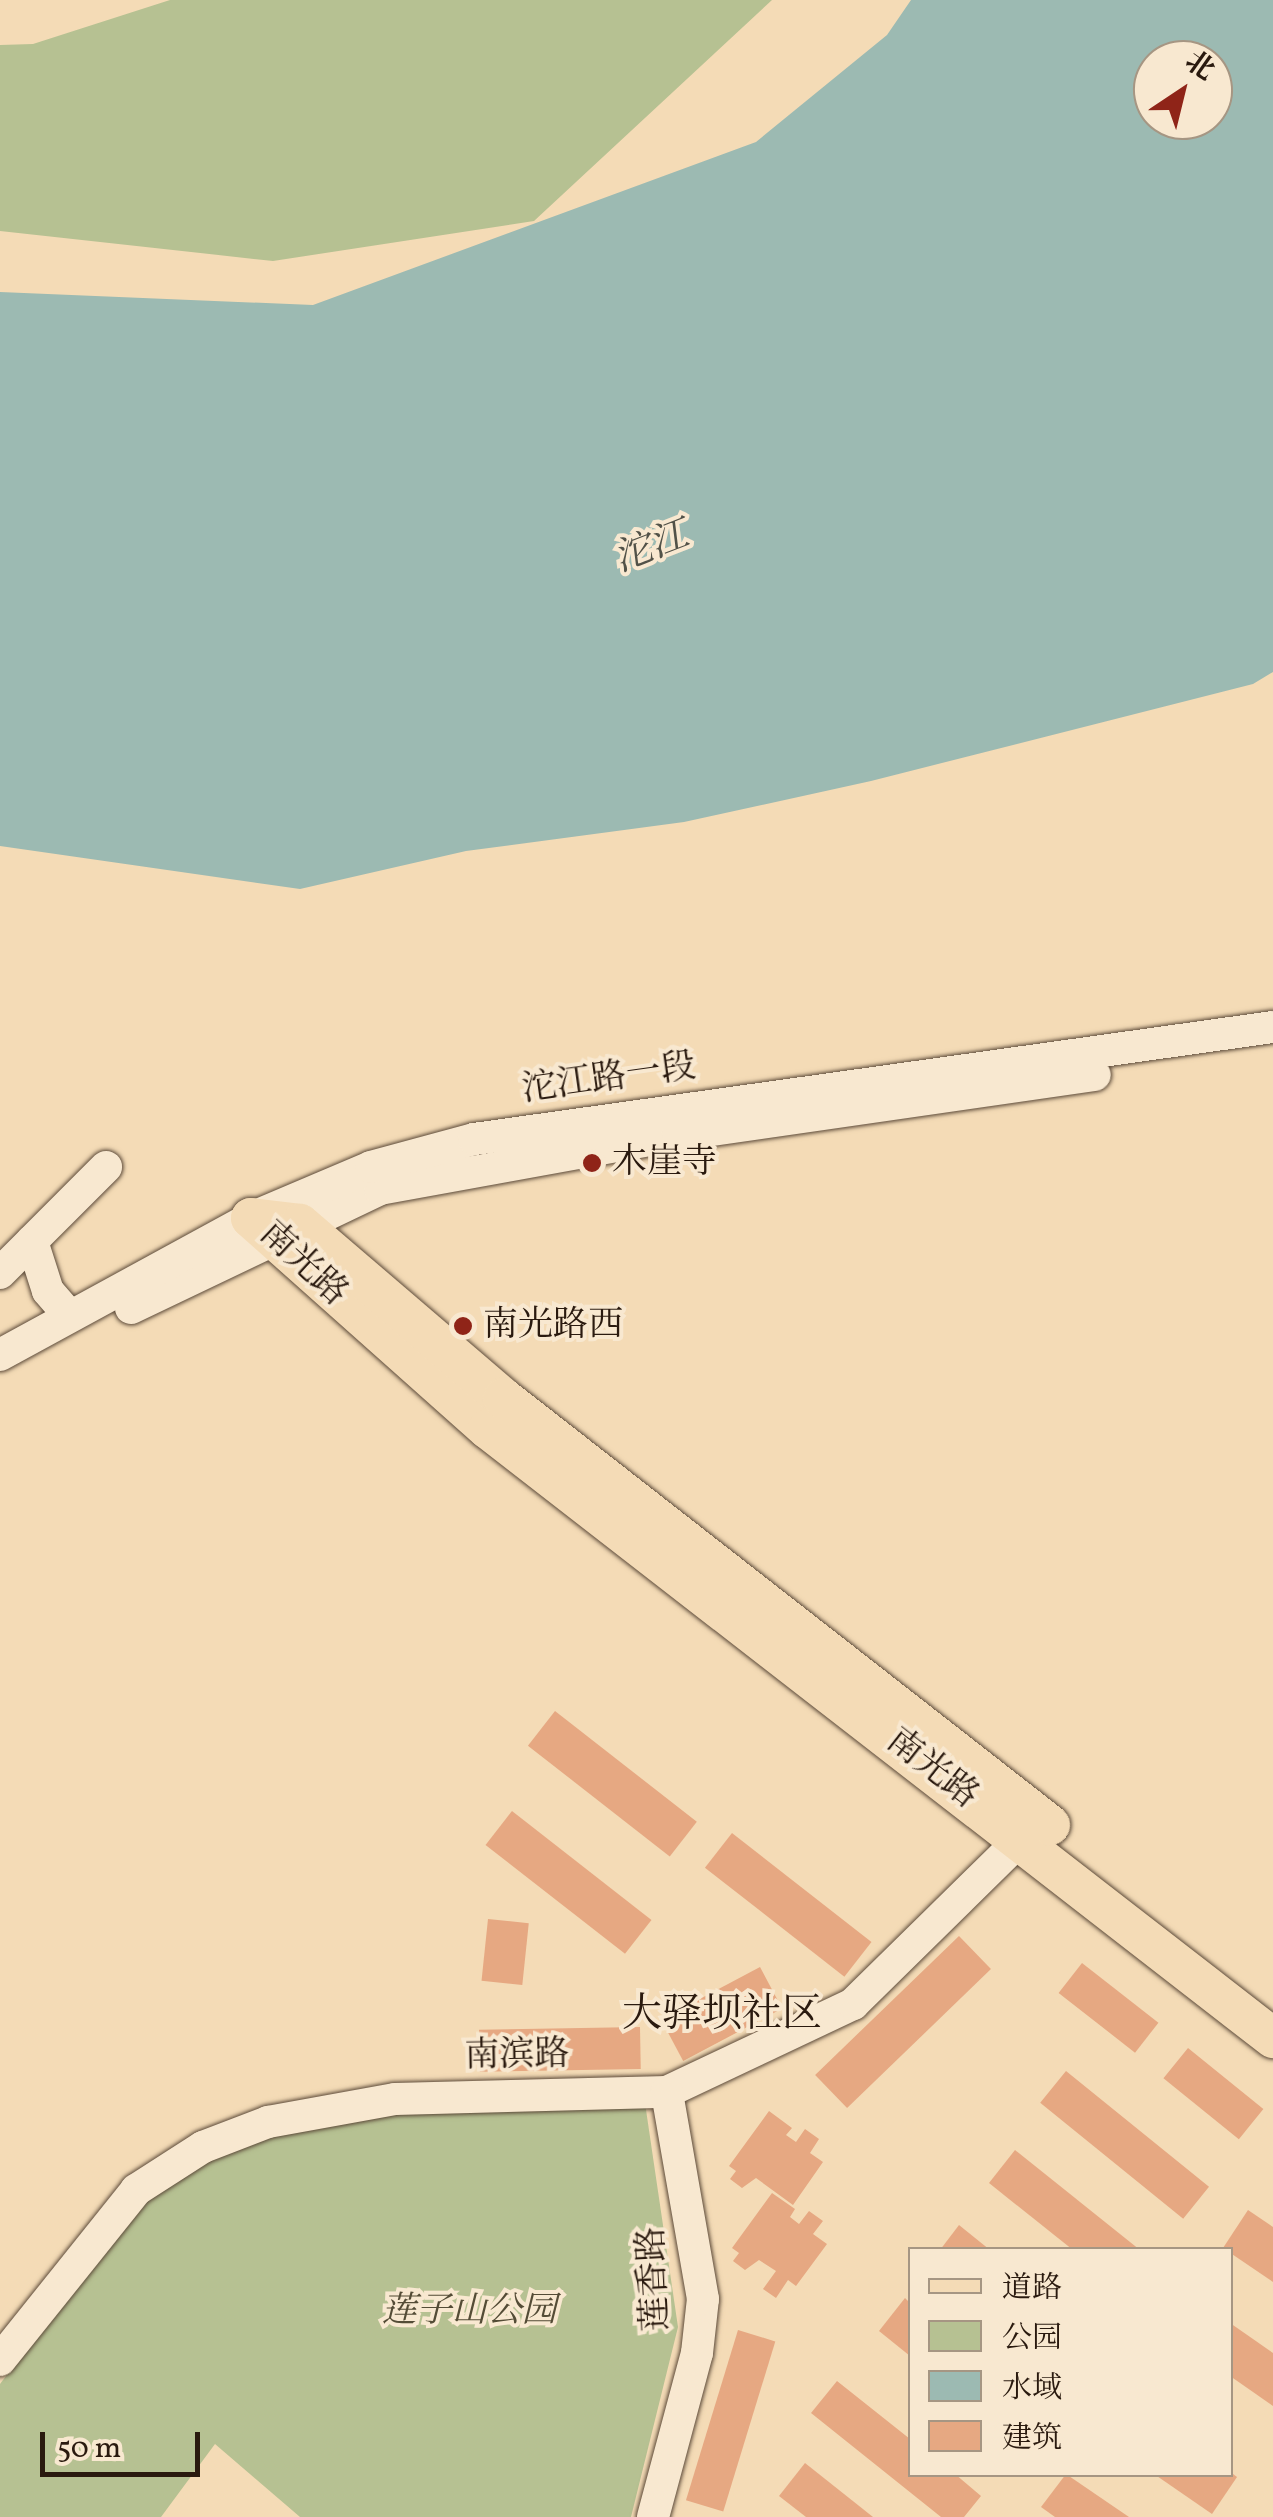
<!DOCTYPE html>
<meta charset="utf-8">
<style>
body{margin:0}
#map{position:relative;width:1273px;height:2517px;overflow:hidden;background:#f4dbb6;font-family:Vollkorn,"Noto Serif SC",serif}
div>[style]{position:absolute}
.green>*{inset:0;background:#b6c192}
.water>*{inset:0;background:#9cbab2}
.building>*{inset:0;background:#e6a882;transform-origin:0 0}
.roads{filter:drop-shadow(0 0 2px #5c4a39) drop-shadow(0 0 2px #5c4a39)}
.minor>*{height:32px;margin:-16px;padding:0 16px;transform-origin:16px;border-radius:16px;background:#f8e8d0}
.major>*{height:40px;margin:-20px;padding:0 20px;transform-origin:20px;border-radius:20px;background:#f4dbb6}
.dots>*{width:28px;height:28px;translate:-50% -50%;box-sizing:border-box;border:5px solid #f8e8d0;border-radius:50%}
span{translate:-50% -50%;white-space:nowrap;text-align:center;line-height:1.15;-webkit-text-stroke:8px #f8e8d0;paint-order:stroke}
.street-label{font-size:35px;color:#2a1a0f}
.poi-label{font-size:35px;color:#2a1a0f}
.left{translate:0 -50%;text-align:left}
.park-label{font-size:35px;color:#544c36;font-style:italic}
.water-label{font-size:38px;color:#525248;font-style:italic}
.quarter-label{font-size:40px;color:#2a1a0f}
.legend{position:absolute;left:908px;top:2247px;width:325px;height:230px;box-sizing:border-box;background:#f8e8d0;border:2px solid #a69683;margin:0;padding:12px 18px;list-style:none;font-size:30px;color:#2a1a0f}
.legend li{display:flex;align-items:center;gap:20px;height:50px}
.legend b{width:50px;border:2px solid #a69683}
.north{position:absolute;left:1133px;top:40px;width:100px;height:100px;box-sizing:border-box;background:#f8e8d0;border:2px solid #a69683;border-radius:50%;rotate:35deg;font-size:28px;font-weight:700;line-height:40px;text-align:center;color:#2a1a0f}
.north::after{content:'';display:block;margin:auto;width:35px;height:45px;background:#8f2418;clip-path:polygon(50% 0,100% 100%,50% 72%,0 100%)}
.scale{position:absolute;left:40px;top:2432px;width:160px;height:45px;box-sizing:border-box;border:5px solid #2a1a0f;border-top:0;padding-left:12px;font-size:30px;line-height:35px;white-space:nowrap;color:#2a1a0f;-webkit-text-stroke:8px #f8e8d0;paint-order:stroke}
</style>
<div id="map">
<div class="green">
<div style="clip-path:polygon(170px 0,772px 0,534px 221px,273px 261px,0 231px,0 45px,33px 44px)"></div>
<div style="clip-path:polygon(645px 2103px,678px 2327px,631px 2517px,300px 2517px,215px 2444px,161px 2517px,0 2517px,0 2384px,134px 2206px,208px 2161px,281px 2129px,384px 2112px)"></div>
</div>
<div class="water">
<div style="clip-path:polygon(evenodd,911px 0,1273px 0,1273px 672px,1253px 684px,871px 781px,684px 822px,466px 851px,300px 889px,0 846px,0 292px,313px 305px,756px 142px,887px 35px,911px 0,1153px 60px,1213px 60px,1213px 120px,1153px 120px,1153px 60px)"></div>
</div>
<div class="building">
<div style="left:555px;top:1711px;width:180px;height:44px;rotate:38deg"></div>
<div style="left:512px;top:1811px;width:177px;height:43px;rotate:38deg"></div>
<div style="left:732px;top:1833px;width:177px;height:44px;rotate:38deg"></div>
<div style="left:488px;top:1919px;width:41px;height:62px;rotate:6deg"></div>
<div style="left:959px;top:1936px;width:46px;height:200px;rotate:46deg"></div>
<div style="left:1082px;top:1963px;width:97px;height:38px;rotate:38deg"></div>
<div style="left:760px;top:1967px;width:47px;height:112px;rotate:62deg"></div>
<div style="left:640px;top:2027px;width:42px;height:161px;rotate:89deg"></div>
<div style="left:1188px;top:2048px;width:97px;height:39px;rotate:39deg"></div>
<div style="left:1066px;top:2071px;width:184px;height:41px;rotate:39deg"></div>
<div style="clip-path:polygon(769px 2111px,792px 2128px,786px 2135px,796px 2142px,805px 2129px,819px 2139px,810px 2153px,823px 2162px,793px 2205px,756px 2178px,742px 2188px,730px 2179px,736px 2171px,729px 2166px)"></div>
<div style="clip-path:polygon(1015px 2150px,1140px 2250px,1073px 2250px,989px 2183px)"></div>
<div style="clip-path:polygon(772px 2193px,795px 2209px,790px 2217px,799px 2224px,809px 2211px,823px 2221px,813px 2234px,827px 2244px,796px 2286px,788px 2280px,776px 2298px,763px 2289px,776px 2271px,759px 2260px,745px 2270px,733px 2261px,739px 2253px,732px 2248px)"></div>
<div style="clip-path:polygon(1248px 2210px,1273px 2227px,1273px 2282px,1223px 2248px)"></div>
<div style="clip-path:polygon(959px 2225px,990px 2250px,940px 2250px)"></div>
<div style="clip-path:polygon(905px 2298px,910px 2303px,910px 2356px,879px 2331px)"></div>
<div style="clip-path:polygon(1230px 2323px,1273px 2353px,1273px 2406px,1230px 2376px)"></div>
<div style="left:738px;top:2330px;width:39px;height:178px;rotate:17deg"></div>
<div style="clip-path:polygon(837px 2381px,910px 2439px,910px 2474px,955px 2474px,981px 2496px,964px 2517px,941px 2517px,811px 2413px)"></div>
<div style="clip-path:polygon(805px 2463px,873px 2517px,806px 2517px,779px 2496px)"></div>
<div style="clip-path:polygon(1066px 2474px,1129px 2517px,1055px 2517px,1041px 2507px)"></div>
<div style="clip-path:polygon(1154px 2474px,1233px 2474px,1237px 2477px,1212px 2514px)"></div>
</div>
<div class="roads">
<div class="minor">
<div style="left:32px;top:1241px;width:52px;rotate:72.3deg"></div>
<div style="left:48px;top:1291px;width:33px;rotate:49deg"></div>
<div style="left:0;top:1273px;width:150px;rotate:-45deg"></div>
<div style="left:131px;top:1308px;width:276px;rotate:-25.5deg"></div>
<div style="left:380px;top:1189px;width:303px;rotate:-10.3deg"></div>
<div style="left:678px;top:1135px;width:421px;rotate:-8.2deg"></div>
<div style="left:0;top:1355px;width:286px;rotate:-28.6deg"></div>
<div style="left:251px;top:1218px;width:130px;rotate:-23deg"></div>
<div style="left:371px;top:1167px;width:107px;rotate:-15.2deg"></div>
<div style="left:474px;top:1139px;width:807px;rotate:-7.98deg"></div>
<div style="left:0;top:2360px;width:218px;rotate:-51.3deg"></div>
<div style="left:136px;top:2190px;width:80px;rotate:-32.7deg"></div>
<div style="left:203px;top:2147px;width:70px;rotate:-21deg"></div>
<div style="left:268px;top:2122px;width:129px;rotate:-10.3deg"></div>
<div style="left:395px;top:2099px;width:272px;rotate:-1.5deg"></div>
<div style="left:667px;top:2092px;width:206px;rotate:-25.3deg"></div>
<div style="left:853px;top:2004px;width:257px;rotate:-44.5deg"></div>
<div style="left:653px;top:2517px;width:170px;rotate:-75deg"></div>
<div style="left:697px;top:2353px;width:54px;rotate:-83.7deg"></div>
<div style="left:703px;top:2299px;width:210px;rotate:-99.9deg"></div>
</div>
<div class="major">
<div style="left:251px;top:1218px;width:317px;rotate:41.7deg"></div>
<div style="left:488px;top:1429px;width:994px;rotate:37.8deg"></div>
<div style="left:251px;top:1218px;width:49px;rotate:7deg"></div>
<div style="left:300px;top:1224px;width:267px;rotate:40.6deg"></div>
<div style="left:503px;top:1398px;width:694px;rotate:37.98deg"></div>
</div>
</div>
<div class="dots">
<div style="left:592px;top:1163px;background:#8f2418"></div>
<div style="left:463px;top:1326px;background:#8f2418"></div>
</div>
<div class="street-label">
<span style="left:609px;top:1079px;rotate:-8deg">沱江路一段</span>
<span style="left:303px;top:1264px;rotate:43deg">南光路</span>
<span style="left:932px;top:1769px;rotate:38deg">南光路</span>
<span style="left:517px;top:2056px;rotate:-1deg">南滨路</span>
<span style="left:655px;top:2279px;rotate:-93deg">莲香路</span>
</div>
<div class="poi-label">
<span class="left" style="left:612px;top:1163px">木崖寺</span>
<span class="left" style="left:483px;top:1326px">南光路西</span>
</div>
<div class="park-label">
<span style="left:469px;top:2312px">莲子山公园</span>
</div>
<div class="water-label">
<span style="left:652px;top:549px;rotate:-21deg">沱江</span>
</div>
<div class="quarter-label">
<span style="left:722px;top:2016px">大驿坝社区</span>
</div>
<ul class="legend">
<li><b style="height:12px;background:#f4dbb6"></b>道路</li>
<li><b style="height:28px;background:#b6c192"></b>公园</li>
<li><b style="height:28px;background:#9cbab2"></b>水域</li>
<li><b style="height:28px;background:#e6a882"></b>建筑</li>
</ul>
<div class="north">北</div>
<div class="scale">50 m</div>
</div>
